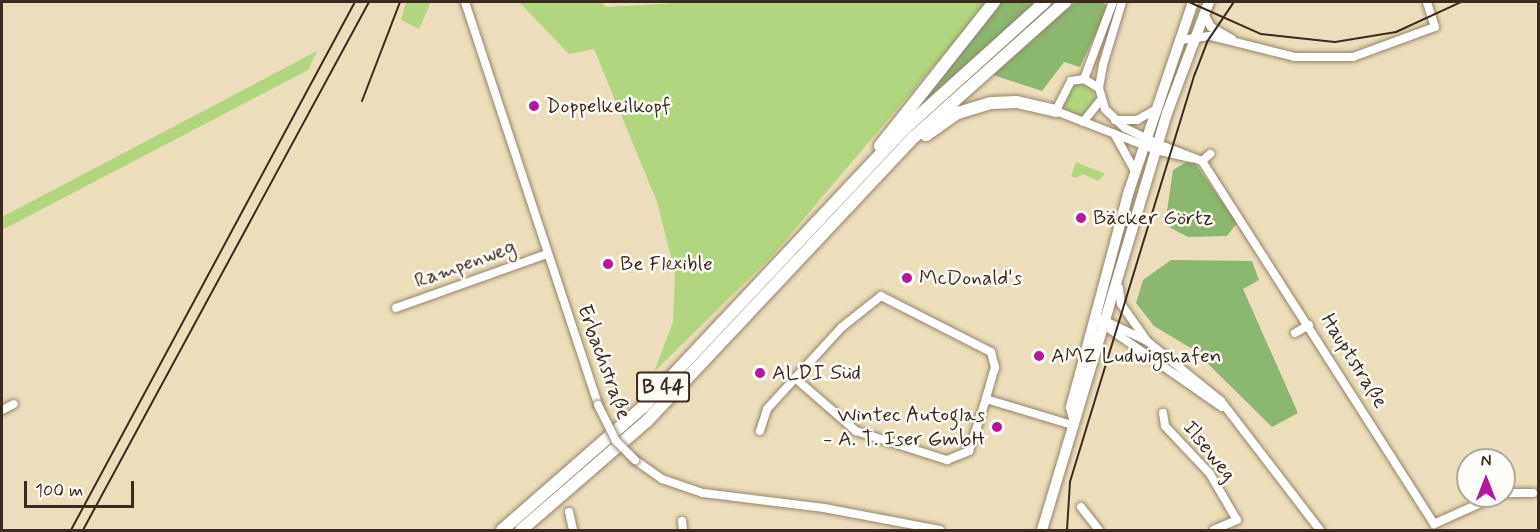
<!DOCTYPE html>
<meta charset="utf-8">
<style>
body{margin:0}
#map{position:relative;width:1540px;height:532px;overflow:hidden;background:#ecdeba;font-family:Mynerve,sans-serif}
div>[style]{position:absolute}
.green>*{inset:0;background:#b1d67f}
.round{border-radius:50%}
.forest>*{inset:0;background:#8cb76e}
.roads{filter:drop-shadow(0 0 2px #94846c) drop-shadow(0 0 2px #94846c)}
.minor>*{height:8px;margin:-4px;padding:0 4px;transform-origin:4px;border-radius:4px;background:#fff}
.major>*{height:10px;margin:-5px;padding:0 5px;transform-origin:5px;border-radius:5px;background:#fff}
.highway>*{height:12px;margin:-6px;padding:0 6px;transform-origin:6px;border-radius:6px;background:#fff}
.tram>*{height:1.5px;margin:-0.75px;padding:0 0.75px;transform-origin:0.75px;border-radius:0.75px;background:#3b2a1e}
.rail>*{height:2px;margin:-1px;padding:0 1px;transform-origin:1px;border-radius:1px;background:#3b2a1e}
.bridges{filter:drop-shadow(0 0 2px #94846c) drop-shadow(0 0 2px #94846c)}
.minor-bridge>*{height:8px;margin:-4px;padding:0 4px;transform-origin:4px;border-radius:4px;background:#fff}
.dots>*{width:16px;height:16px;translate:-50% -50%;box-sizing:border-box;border:3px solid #fdfcf7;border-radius:50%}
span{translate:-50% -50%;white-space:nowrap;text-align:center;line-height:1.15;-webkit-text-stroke:5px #fdfcf7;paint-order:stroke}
.shield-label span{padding:2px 4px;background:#fdfcf7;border:2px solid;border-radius:4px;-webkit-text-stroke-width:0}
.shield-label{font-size:20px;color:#3b2a1e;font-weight:700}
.poi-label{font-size:21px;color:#3b2a1e}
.left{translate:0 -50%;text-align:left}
.right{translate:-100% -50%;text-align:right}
.street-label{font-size:21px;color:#3b2a1e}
.frame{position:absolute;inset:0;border:3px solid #3b2a1e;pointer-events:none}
.north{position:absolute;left:1456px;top:448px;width:60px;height:60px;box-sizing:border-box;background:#fdfcf7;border:2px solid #afa8a0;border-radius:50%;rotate:0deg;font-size:16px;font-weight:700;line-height:24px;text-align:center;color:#3b2a1e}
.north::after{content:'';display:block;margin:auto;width:21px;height:27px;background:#b5179e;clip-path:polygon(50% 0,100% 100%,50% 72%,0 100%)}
.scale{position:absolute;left:24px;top:481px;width:110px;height:27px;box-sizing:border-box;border:3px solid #3b2a1e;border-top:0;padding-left:8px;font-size:18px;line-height:21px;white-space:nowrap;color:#3b2a1e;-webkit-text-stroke:4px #fdfcf7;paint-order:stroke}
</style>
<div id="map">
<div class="green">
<div style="clip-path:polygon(406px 2px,431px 2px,419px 29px,401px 20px)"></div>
<div style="clip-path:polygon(519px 2px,602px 2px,606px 7px,693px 2px,988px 2px,772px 256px,654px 372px,673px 322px,675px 273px,657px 202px,594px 49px,569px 54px)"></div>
<div style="clip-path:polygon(317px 51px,308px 70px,2px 230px,2px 217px)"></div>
<div class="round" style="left:1063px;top:84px;width:32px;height:32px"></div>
<div style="clip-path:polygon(1076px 162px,1105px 174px,1098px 181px,1083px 174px,1076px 178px,1071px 176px)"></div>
</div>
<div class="forest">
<div style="clip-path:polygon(1001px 2px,1038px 2px,923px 103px,958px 52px)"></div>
<div style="clip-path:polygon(1075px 2px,1102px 2px,1108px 7px,1080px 67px,1064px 62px,1042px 91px,993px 75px)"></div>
<div style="clip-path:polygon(1192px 159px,1237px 223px,1227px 236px,1188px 237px,1165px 225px,1173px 170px)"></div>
<div style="clip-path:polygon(1171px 260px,1252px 261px,1259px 280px,1243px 289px,1298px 413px,1272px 427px,1194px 350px,1154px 326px,1136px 303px,1143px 280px)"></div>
</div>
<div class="roads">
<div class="minor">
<div style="left:465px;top:2px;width:424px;rotate:71.7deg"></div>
<div style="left:1122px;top:2px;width:66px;rotate:106.8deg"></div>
<div style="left:1103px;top:65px;width:23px;rotate:100deg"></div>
<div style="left:1099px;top:88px;width:22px;rotate:74deg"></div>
<div style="left:1105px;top:109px;width:28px;rotate:44deg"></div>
<div style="left:1125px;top:128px;width:37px;rotate:26deg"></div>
<div style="left:1158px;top:144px;width:47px;rotate:21.1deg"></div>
<div style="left:1202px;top:161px;width:11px;rotate:-41deg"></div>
<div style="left:1204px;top:14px;width:15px;rotate:62deg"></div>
<div style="left:1211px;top:27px;width:24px;rotate:30deg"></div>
<div style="left:1181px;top:40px;width:30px;rotate:-8deg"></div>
<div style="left:1211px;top:36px;width:87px;rotate:14deg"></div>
<div style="left:1295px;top:57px;width:58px"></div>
<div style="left:1353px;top:57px;width:87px;rotate:-20.1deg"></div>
<div style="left:1435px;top:27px;width:26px;rotate:-108deg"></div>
<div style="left:1084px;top:79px;width:82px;rotate:-69.4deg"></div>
<div style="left:1099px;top:88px;width:17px;rotate:-149deg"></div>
<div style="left:1084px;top:79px;width:13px;rotate:171deg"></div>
<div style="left:1071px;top:81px;width:34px;rotate:117deg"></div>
<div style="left:1056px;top:111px;width:107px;rotate:21.3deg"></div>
<div style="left:1156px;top:150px;width:37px;rotate:13deg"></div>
<div style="left:1115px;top:120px;width:22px"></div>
<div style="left:1137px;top:120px;width:18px;rotate:-29deg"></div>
<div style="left:1083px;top:122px;width:28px;rotate:-51deg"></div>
<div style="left:1115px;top:135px;width:41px;rotate:60.9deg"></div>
<div style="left:1202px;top:161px;width:431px;rotate:57.4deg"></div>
<div style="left:1434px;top:524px;width:68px;rotate:-24.3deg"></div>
<div style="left:1119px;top:288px;width:16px;rotate:83deg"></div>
<div style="left:1121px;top:304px;width:45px;rotate:54.9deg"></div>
<div style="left:396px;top:308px;width:160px;rotate:-19.7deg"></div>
<div style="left:1099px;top:318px;width:53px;rotate:25.6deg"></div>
<div style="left:1147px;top:341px;width:95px;rotate:39deg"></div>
<div style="left:1221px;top:401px;width:163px;rotate:52.5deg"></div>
<div style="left:1101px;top:323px;width:147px;rotate:34.8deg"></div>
<div style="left:1295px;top:333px;width:16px;rotate:-30deg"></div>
<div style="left:795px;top:378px;width:81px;rotate:41deg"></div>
<div style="left:856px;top:431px;width:96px;rotate:17.7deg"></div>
<div style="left:947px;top:460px;width:24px;rotate:-22deg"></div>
<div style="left:969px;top:451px;width:55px;rotate:-71.9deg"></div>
<div style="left:2px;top:410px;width:13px;rotate:-27deg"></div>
<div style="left:1163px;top:413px;width:13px;rotate:81deg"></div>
<div style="left:1165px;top:426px;width:66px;rotate:46.8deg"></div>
<div style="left:1210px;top:474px;width:53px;rotate:59.6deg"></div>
<div style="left:1237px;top:520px;width:25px;rotate:157deg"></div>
<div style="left:760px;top:431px;width:23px;rotate:-72deg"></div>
<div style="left:767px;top:409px;width:111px;rotate:-47.6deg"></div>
<div style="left:842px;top:327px;width:50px;rotate:-38.5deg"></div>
<div style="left:881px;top:296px;width:123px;rotate:27deg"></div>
<div style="left:991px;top:352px;width:16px;rotate:75deg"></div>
<div style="left:995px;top:367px;width:33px;rotate:106deg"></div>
<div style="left:986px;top:399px;width:90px;rotate:16.8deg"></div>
<div style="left:635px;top:460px;width:33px;rotate:35deg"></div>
<div style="left:662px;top:479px;width:43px;rotate:18.9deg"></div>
<div style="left:703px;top:493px;width:122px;rotate:7.1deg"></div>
<div style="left:824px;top:508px;width:118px;rotate:10.7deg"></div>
<div style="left:1504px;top:493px;width:29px"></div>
<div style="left:1081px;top:507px;width:29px;rotate:52deg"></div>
<div style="left:569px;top:512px;width:18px;rotate:77deg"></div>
<div style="left:682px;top:521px;width:9px;rotate:84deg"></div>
</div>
<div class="major">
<div style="left:1074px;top:419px;width:12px;rotate:-104deg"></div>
<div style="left:1071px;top:407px;width:224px;rotate:-75deg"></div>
<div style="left:1129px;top:191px;width:200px;rotate:-71.3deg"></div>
<div style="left:1042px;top:530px;width:435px;rotate:-73.3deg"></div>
<div style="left:1167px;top:113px;width:119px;rotate:-69.3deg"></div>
</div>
<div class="highway">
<div style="left:926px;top:135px;width:39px;rotate:-35deg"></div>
<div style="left:958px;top:113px;width:34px;rotate:-17deg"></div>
<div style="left:991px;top:103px;width:26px;rotate:-2deg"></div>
<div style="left:1017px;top:102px;width:40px;rotate:13deg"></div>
<div style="left:880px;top:146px;width:184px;rotate:-51.6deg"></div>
<div style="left:502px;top:530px;width:189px;rotate:-41.1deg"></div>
<div style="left:644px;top:406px;width:377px;rotate:-46.8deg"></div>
<div style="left:902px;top:131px;width:193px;rotate:-42.1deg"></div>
<div style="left:521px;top:530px;width:167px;rotate:-40.9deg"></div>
<div style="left:647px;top:421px;width:390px;rotate:-46.8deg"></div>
<div style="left:914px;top:137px;width:203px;rotate:-41.8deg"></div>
</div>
</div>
<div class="tram">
<div style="left:1067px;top:530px;width:48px;rotate:-86.4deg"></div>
<div style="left:1070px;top:482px;width:427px;rotate:-73deg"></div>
<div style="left:1195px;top:74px;width:34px;rotate:-69deg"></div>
<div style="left:1207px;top:42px;width:48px;rotate:-56deg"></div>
</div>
<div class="rail">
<div style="left:1189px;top:2px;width:79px;rotate:24deg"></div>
<div style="left:1261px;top:34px;width:74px;rotate:6.2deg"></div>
<div style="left:1335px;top:42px;width:62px;rotate:-9.3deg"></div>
<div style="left:1396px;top:32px;width:72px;rotate:-24.8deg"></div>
<div style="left:362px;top:101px;width:106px;rotate:-69deg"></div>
<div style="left:71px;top:530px;width:600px;rotate:-61.73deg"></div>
<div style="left:83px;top:530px;width:600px;rotate:-61.56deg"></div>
</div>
<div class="bridges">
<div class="minor-bridge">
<div style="left:598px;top:405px;width:40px;rotate:63.4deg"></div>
<div style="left:616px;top:441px;width:27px;rotate:45deg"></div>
</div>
</div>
<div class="dots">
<div style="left:534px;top:106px;background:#b5179e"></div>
<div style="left:1081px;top:218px;background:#b5179e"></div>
<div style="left:608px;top:264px;background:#b5179e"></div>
<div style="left:907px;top:278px;background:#b5179e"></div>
<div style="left:1039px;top:356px;background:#b5179e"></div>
<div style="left:760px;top:373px;background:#b5179e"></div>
<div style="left:997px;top:427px;background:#b5179e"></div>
</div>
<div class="shield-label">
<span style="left:663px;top:387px">B 44</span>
</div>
<div class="poi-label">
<span class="left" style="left:546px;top:106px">Doppelkeilkopf</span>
<span class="left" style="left:1093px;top:218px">Bäcker Görtz</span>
<span class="left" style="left:620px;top:264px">Be Flexible</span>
<span class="left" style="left:919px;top:278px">McDonald's</span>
<span class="left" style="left:1051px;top:356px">AMZ Ludwigshafen</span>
<span class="left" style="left:772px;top:373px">ALDI Süd</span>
<span class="right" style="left:985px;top:427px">Wintec Autoglas<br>- A. T. Iser GmbH</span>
</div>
<div class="street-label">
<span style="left:465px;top:264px;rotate:-20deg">Rampenweg</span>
<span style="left:1354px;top:361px;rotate:58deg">Hauptstraße</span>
<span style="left:604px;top:362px;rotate:70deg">Erbachstraße</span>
<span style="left:1209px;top:451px;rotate:51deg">Ilseweg</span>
</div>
<div class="frame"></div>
<div class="north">N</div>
<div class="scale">100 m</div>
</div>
